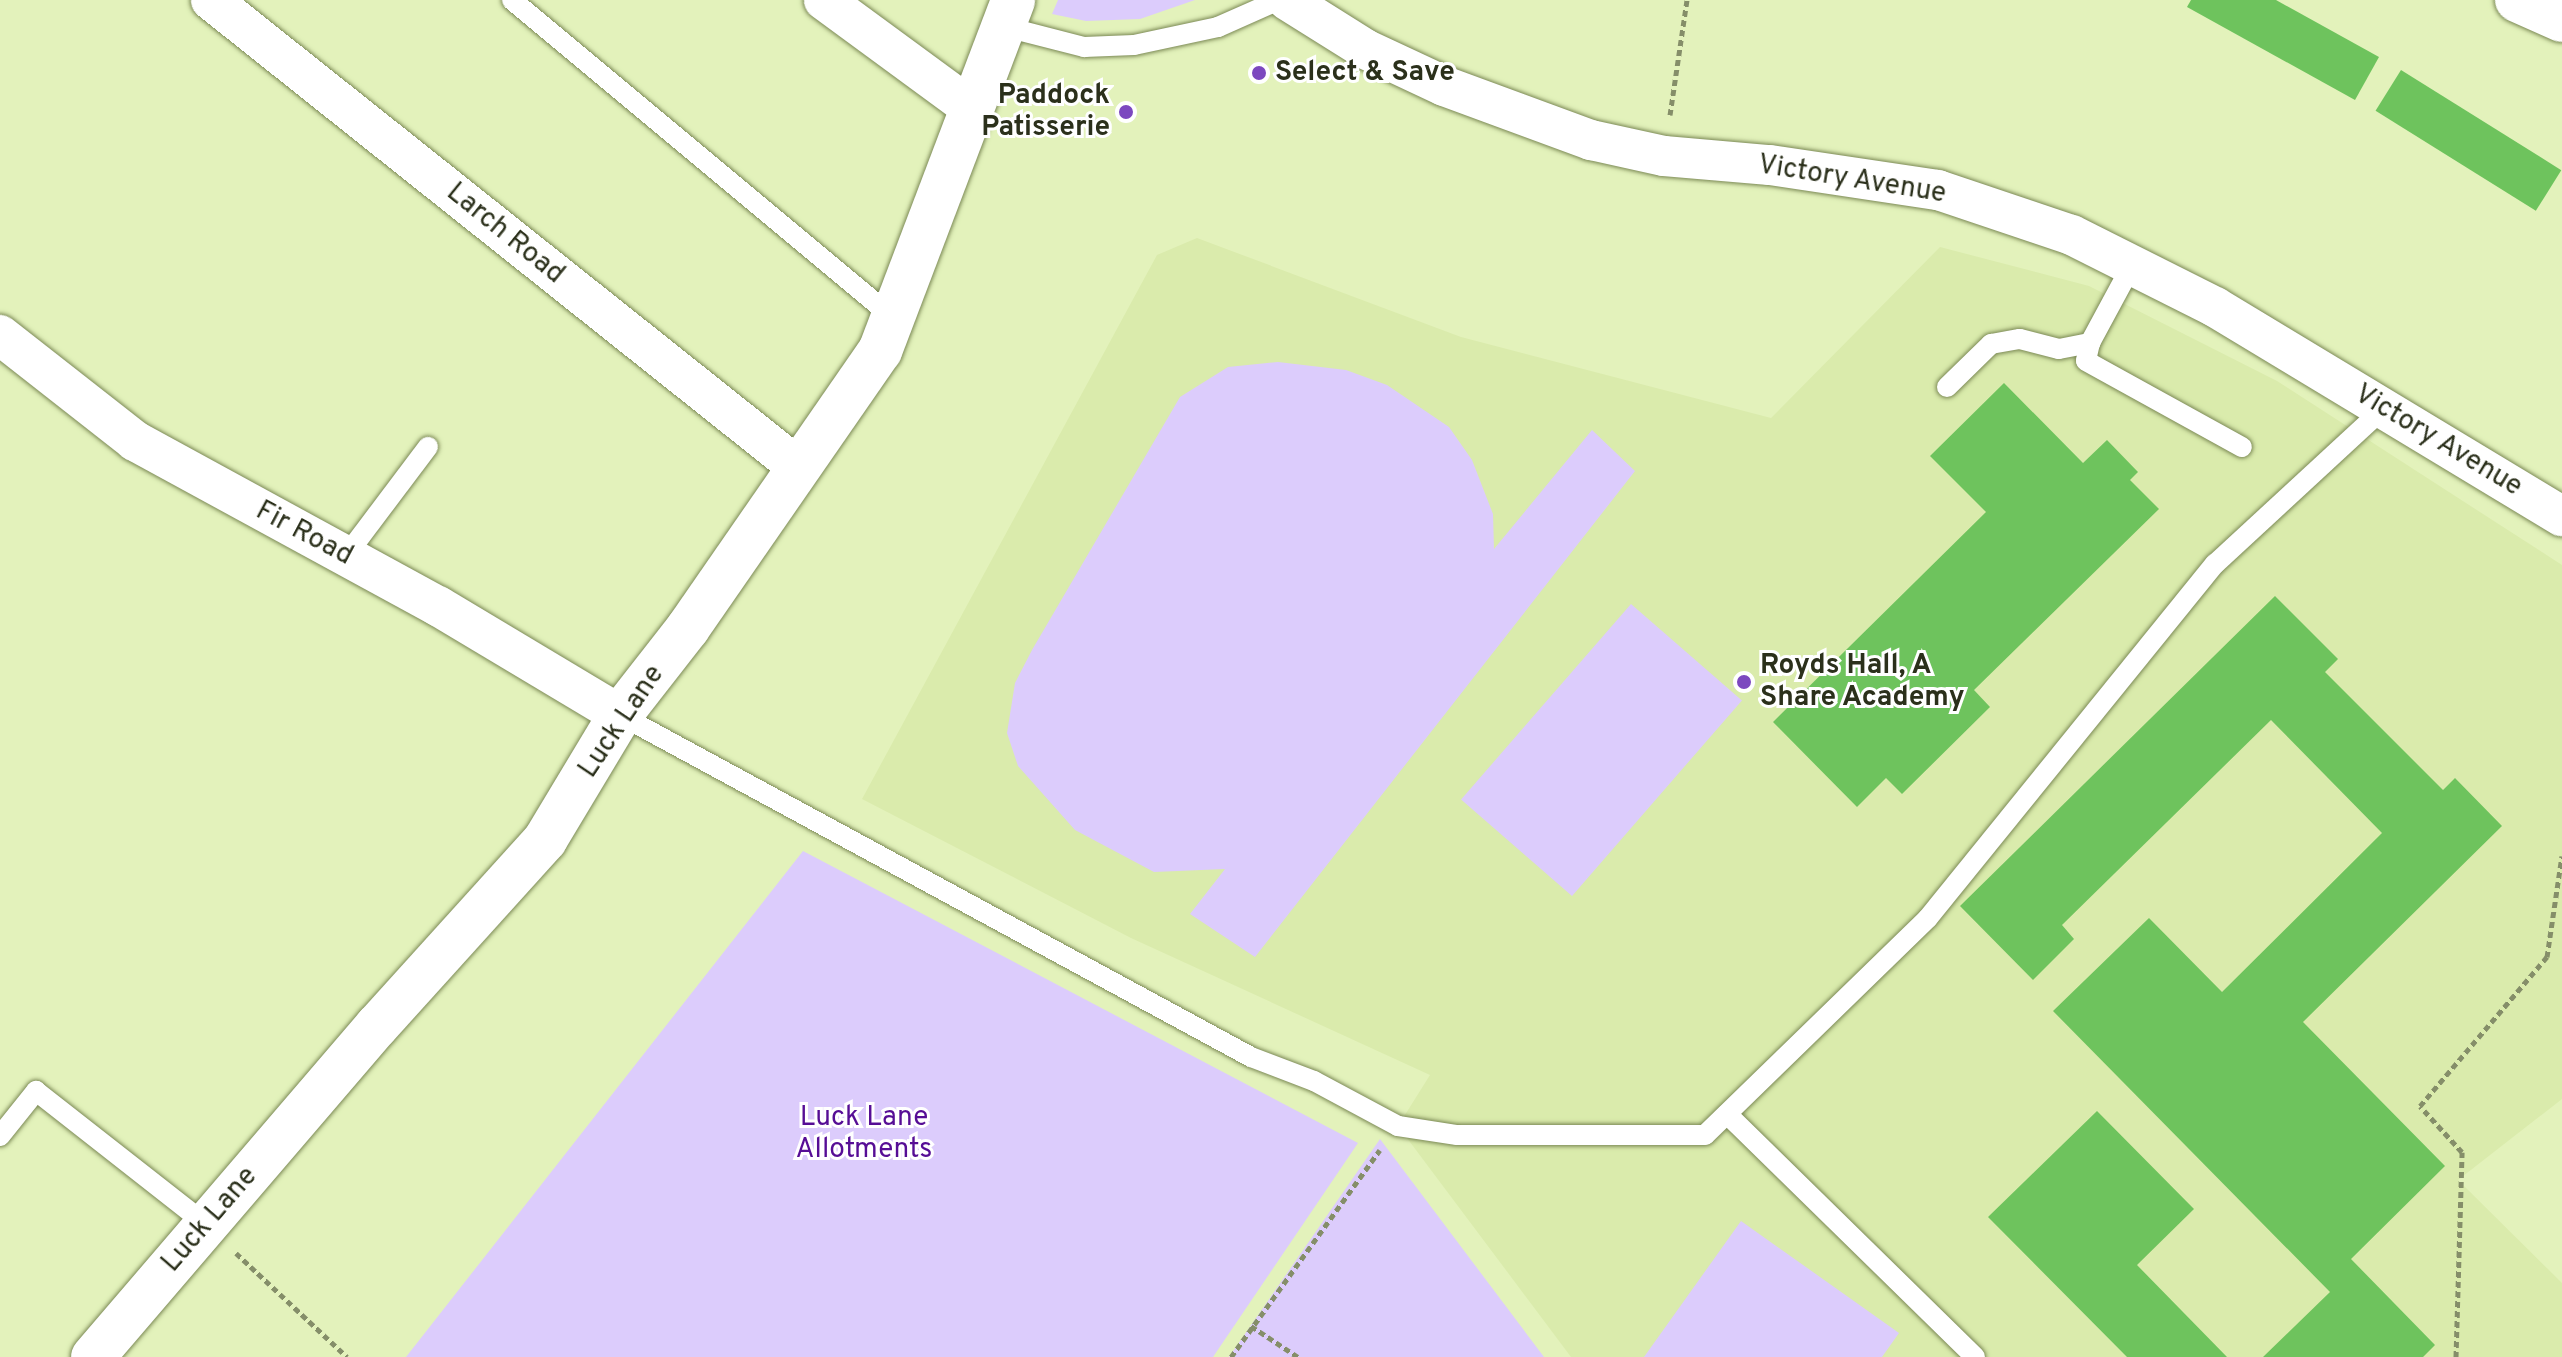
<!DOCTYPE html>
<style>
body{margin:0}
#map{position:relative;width:2562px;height:1357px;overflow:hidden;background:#e3f2bb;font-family:Overpass,sans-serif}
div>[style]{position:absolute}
.built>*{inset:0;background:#daebac}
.green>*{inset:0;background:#dcccfc;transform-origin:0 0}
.building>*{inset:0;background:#6ec35d;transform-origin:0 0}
.path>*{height:5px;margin-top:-2.5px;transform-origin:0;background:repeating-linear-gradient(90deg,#858e69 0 6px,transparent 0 10px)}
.roads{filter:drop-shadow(0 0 2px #7b8955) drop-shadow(0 0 2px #7b8955)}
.service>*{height:20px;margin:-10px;padding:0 10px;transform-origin:10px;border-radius:10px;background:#fff}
.minor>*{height:40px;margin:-20px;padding:0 20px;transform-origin:20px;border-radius:20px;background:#fff}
.tertiary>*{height:44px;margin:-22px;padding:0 22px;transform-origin:22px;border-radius:22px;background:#fff}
.dots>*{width:22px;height:22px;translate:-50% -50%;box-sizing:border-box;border:4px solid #fff;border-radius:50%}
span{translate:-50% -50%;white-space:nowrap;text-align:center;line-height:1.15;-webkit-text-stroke:6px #fff;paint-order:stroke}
.poi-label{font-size:28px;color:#2b301b;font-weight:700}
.left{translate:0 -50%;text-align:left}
.right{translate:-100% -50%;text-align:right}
.street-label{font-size:28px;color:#2b301b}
.park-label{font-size:28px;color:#560d95}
</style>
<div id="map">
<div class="built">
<div style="clip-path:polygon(1197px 238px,1461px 337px,1771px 418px,1940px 247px,2089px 286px,2277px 381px,2562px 565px,2562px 1099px,2458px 1180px,2562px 1283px,2562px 1357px,1571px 1357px,1398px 1126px,1430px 1075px,1131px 938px,862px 799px,1157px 255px)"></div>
</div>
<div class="green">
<div style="clip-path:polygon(1058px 0,1195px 0,1140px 19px,1086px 21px,1052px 14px)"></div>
<div style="clip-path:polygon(1278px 362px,1346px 370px,1387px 385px,1449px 427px,1472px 460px,1493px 514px,1494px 549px,1592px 430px,1635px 471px,1255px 957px,1190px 914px,1225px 869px,1154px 872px,1075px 830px,1018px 766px,1007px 733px,1015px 683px,1032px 650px,1180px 397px,1228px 367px)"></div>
<div style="left:1631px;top:604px;width:147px;height:259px;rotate:41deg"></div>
<div style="clip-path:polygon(803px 851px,1358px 1143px,1213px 1357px,406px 1357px)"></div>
<div style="clip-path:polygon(1380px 1139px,1544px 1357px,1229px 1357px)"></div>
<div style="clip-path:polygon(1741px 1221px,1899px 1333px,1882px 1357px,1644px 1357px)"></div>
</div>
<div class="building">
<div style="clip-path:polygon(2191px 0,2276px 0,2379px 57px,2355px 100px,2187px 7px)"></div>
<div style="left:2401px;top:70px;width:189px;height:48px;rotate:32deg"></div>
<div style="clip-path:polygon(2004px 383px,2083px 463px,2107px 440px,2138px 472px,2130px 480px,2159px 509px,1974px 690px,1990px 707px,1902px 794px,1886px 778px,1857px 807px,1773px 722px,1986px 512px,1930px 456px)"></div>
<div style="clip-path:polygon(2275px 596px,2338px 659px,2325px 672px,2443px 790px,2455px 778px,2502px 826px,2303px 1022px,2445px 1166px,2351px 1259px,2435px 1345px,2423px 1357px,2263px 1357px,2330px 1292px,2053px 1011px,2149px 918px,2222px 992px,2382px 833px,2271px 720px,2062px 925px,2074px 939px,2033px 980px,1960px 906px)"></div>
<div style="clip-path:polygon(2097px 1111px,2194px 1209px,2137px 1265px,2227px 1357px,2127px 1357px,1988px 1217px)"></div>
</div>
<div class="path">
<div style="left:1670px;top:115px;width:116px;rotate:-81.6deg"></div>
<div style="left:236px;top:1253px;width:152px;rotate:43.1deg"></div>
<div style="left:1251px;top:1326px;width:56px;rotate:33.4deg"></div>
<div style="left:1231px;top:1357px;width:255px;rotate:-54.3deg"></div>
<div style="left:2456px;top:1357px;width:205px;rotate:-88.3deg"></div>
<div style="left:2462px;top:1152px;width:62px;rotate:-132.4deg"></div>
<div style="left:2420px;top:1106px;width:196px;rotate:-49.6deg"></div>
<div style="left:2547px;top:957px;width:102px;rotate:-81.6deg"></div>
</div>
<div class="roads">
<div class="service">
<div style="left:512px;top:0;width:496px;rotate:39.8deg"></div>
<div style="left:1006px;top:27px;width:81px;rotate:14.4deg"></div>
<div style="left:1084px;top:47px;width:50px;rotate:-2.3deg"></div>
<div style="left:1134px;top:45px;width:86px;rotate:-12.1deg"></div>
<div style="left:1218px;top:27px;width:67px;rotate:-23.9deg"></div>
<div style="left:2132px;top:265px;width:89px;rotate:118.3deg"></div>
<div style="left:2090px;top:343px;width:18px;rotate:103deg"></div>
<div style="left:2086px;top:361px;width:178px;rotate:28.9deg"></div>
<div style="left:1947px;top:387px;width:62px;rotate:-44.3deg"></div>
<div style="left:1991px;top:344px;width:29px;rotate:-10deg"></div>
<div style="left:2020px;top:339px;width:40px;rotate:14.4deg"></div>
<div style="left:2059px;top:349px;width:32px;rotate:-11deg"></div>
<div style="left:345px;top:557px;width:138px;rotate:-53deg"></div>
<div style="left:620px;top:715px;width:718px;rotate:28.46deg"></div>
<div style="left:1251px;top:1057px;width:67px;rotate:20.9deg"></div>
<div style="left:1314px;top:1081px;width:95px;rotate:28.2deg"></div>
<div style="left:1398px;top:1126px;width:60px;rotate:8.7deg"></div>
<div style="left:1457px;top:1135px;width:248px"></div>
<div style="left:1705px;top:1135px;width:311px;rotate:-44.2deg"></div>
<div style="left:1928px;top:918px;width:456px;rotate:-51deg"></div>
<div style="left:2215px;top:564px;width:230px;rotate:-42.7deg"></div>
<div style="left:1727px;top:1114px;width:347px;rotate:44.4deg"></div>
<div style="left:0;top:1136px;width:58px;rotate:-51.3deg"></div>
<div style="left:36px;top:1091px;width:217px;rotate:38.1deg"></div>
</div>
<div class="minor">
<div style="left:211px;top:0;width:752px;rotate:38.52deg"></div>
<div style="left:824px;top:0;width:186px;rotate:36.3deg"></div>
<div style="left:1287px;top:0;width:92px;rotate:32.1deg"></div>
<div style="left:1365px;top:49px;width:87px;rotate:25.1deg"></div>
<div style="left:1444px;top:86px;width:157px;rotate:20.2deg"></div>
<div style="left:1591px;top:140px;width:75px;rotate:12.4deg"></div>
<div style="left:1664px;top:156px;width:106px;rotate:4.9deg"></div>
<div style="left:1770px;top:165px;width:170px;rotate:8.5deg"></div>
<div style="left:1938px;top:190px;width:141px;rotate:18.6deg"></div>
<div style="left:2072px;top:235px;width:160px;rotate:26.7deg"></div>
<div style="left:2215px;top:307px;width:405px;rotate:31.1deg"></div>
<div style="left:0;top:335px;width:172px;rotate:38.1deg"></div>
<div style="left:135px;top:441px;width:345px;rotate:28.6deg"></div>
<div style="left:438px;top:606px;width:212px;rotate:30.9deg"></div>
</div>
<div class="tertiary">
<div style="left:2517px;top:0;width:49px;rotate:24deg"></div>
<div style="left:93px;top:1357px;width:436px;rotate:-49.4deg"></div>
<div style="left:377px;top:1026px;width:251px;rotate:-47.9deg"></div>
<div style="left:545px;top:840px;width:146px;rotate:-59deg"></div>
<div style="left:620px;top:715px;width:110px;rotate:-52deg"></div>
<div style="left:688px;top:628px;width:337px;rotate:-55.3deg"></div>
<div style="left:880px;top:351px;width:375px;rotate:-69.2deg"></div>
</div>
</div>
<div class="dots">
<div style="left:1259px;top:73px;background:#7c48bf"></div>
<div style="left:1126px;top:112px;background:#7c48bf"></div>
<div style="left:1744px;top:682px;background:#7c48bf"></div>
</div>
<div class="poi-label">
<span class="left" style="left:1275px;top:73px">Select &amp; Save</span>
<span class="right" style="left:1110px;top:112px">Paddock<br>Patisserie</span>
<span class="left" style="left:1760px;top:682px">Royds Hall, A<br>Share Academy</span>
</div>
<div class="street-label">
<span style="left:1852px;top:180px;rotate:9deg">Victory Avenue</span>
<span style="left:505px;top:234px;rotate:39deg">Larch Road</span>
<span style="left:2438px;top:441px;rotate:31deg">Victory Avenue</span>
<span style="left:304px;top:534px;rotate:28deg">Fir Road</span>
<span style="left:622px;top:722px;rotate:-56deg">Luck Lane</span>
<span style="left:210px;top:1220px;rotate:-49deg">Luck Lane</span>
</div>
<div class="park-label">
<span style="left:864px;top:1134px">Luck Lane<br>Allotments</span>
</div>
</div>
